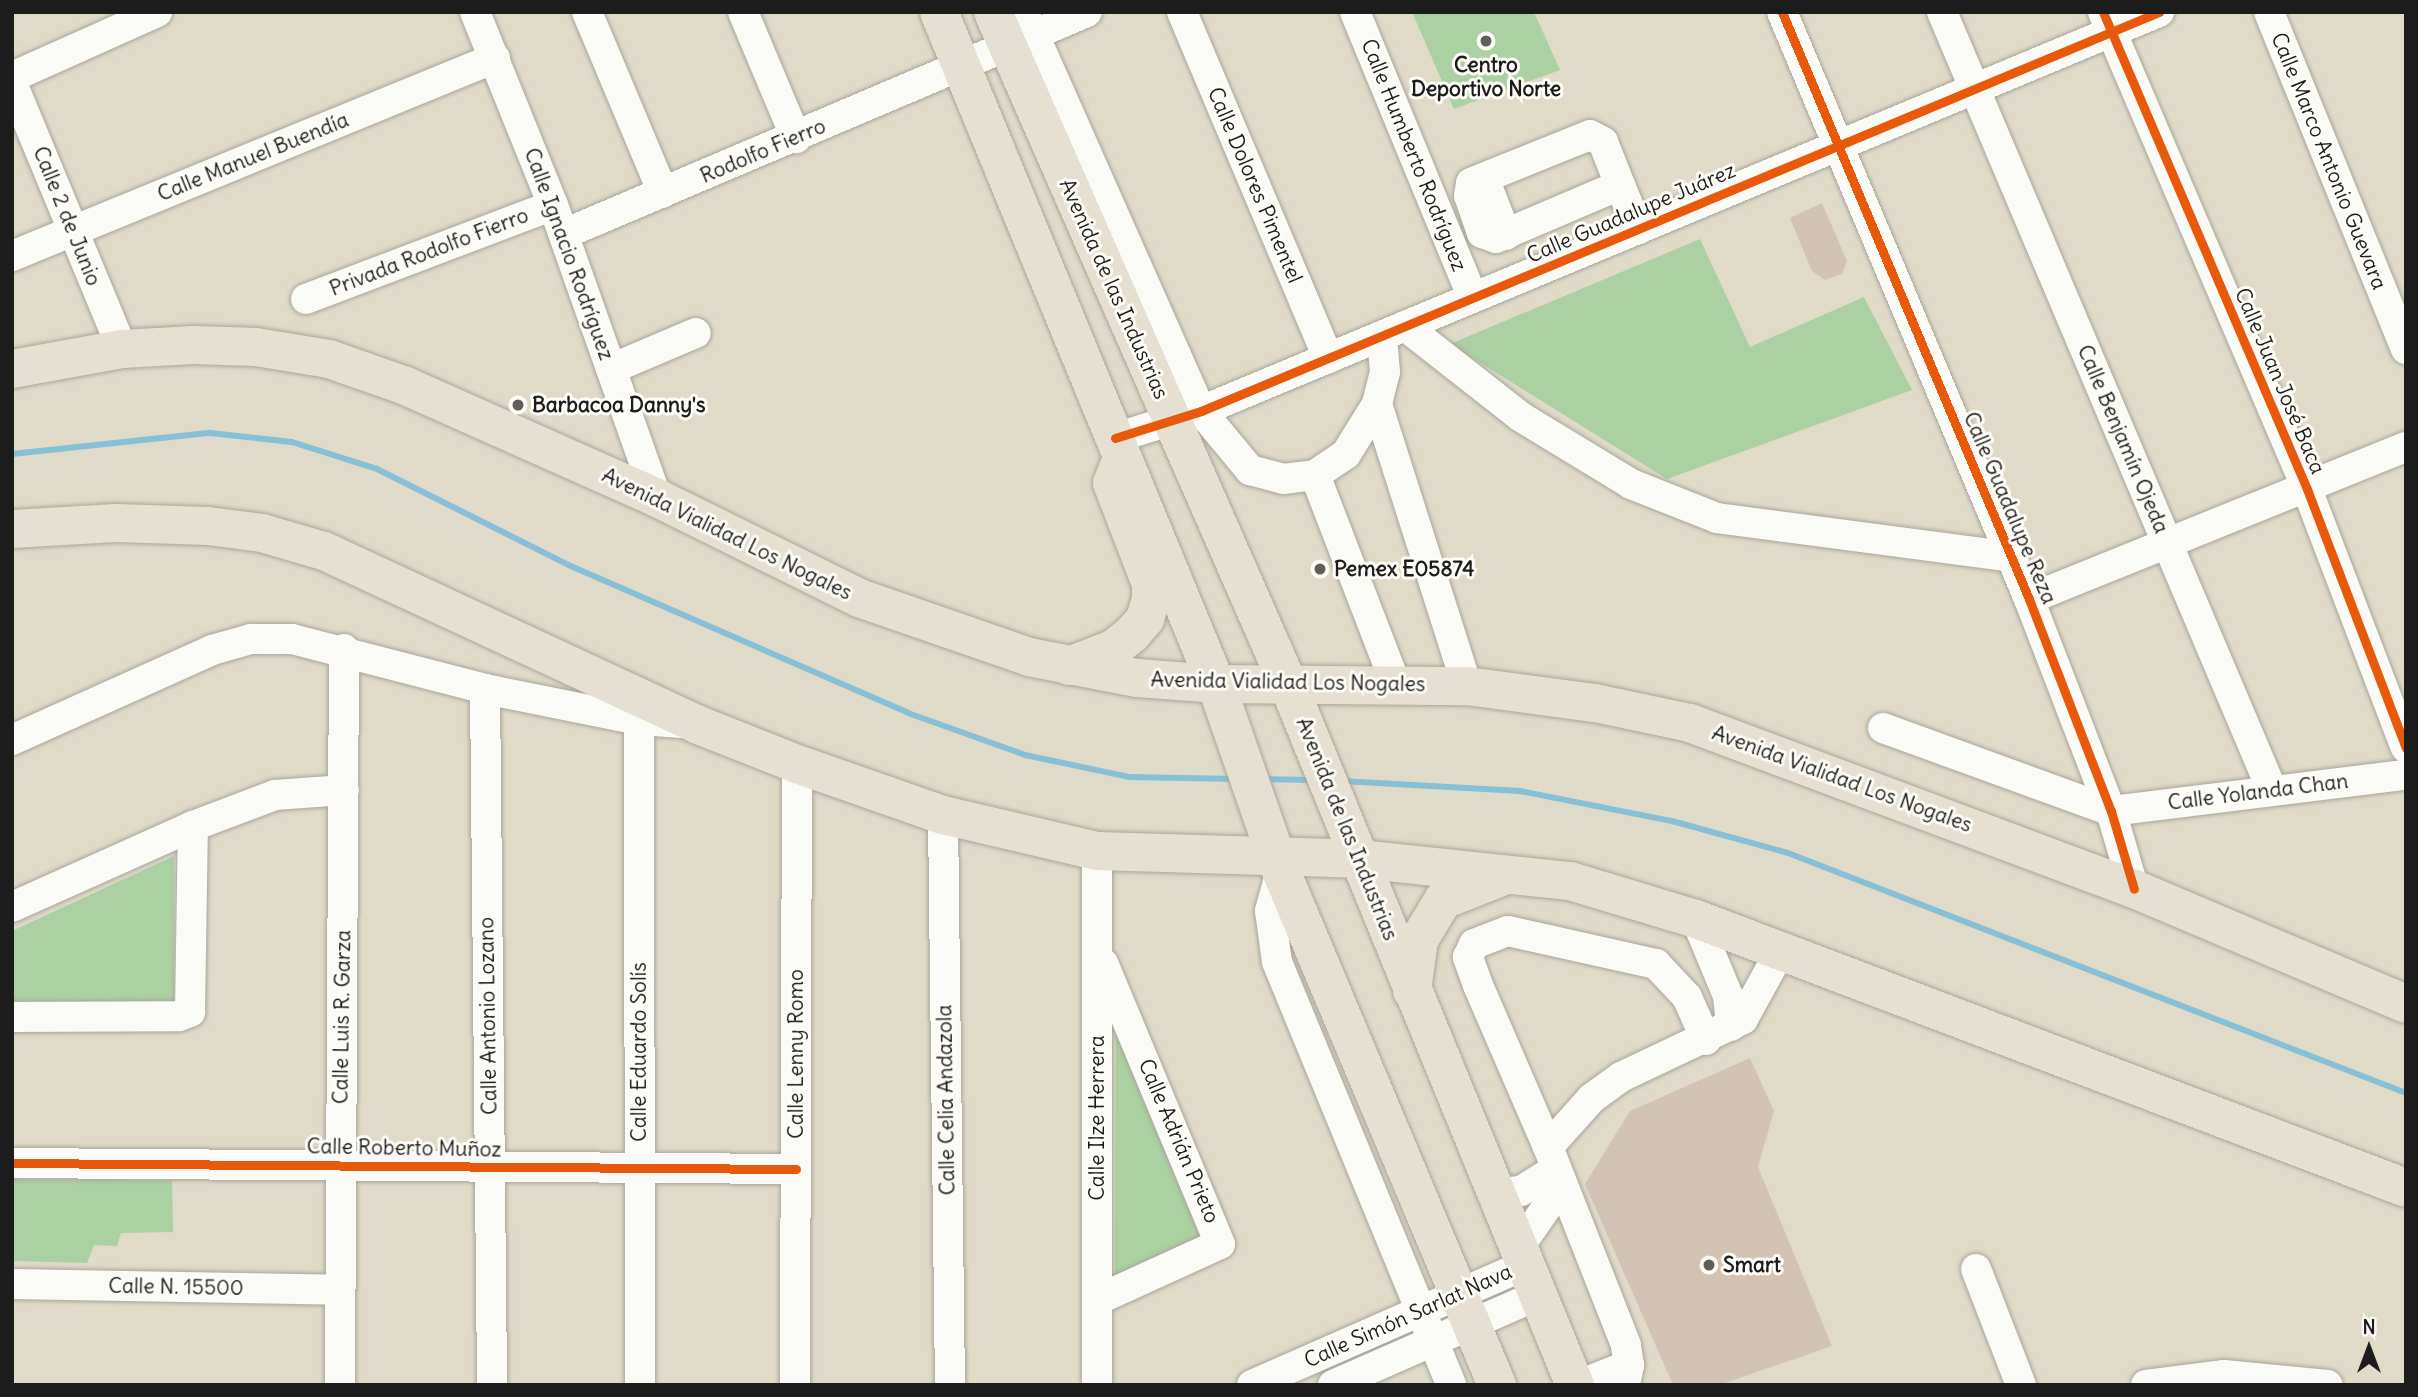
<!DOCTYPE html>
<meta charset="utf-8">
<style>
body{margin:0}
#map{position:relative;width:2418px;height:1397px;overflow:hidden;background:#e0dbc9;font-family:Delius,sans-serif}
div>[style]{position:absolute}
.green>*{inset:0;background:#abd0a2}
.stream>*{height:6px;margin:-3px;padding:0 3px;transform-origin:3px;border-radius:3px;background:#86bfd6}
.building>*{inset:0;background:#d2c3b5}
.roads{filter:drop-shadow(0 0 2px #a9a69b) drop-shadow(0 0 2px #a9a69b)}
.minor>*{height:30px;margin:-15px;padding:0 15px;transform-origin:15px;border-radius:15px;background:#fafaf7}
.major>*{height:38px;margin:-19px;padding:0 19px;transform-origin:19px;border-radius:19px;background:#e5e0d2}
.highway>*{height:38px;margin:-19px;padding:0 19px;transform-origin:19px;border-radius:19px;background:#e5e0d2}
.cycleway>*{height:9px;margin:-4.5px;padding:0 4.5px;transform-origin:4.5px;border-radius:4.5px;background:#e8590c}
.dots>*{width:19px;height:19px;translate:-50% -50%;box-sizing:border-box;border:4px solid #fdfcf7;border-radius:50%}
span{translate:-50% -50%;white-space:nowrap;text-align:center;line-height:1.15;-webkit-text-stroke:6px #fdfcf7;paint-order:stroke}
.poi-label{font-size:21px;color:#1c1c1c;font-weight:700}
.left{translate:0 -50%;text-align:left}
.street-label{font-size:21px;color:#1c1c1c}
.frame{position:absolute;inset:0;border:14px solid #1c1c1c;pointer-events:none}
.north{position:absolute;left:2334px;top:1313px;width:70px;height:70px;-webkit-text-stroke:5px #fdfcf7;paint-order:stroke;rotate:0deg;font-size:19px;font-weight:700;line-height:28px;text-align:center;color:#1c1c1c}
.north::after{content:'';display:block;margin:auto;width:24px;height:32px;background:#1c1c1c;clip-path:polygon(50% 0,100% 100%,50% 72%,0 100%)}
</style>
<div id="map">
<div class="green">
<div style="clip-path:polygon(1412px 12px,1534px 12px,1560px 70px,1454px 109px)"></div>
<div style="clip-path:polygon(1700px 239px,1750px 347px,1864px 297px,1912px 390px,1667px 479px,1450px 344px)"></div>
<div style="clip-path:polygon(174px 856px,174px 1001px,12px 1001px,12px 931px)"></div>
<div style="clip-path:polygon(1116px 1028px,1204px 1239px,1115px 1278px)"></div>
<div style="clip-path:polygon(12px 1179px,172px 1180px,173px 1232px,121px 1233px,117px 1246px,94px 1245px,87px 1263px,12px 1261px)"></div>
</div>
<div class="stream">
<div style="left:12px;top:454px;width:199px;rotate:-6.1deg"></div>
<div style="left:210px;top:433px;width:82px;rotate:6.3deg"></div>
<div style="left:292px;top:442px;width:89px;rotate:17.6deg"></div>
<div style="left:377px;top:469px;width:219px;rotate:26.6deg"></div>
<div style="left:573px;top:567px;width:365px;rotate:23.5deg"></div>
<div style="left:908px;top:713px;width:124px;rotate:19.7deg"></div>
<div style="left:1025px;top:755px;width:106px;rotate:11.9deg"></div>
<div style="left:1129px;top:777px;width:108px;rotate:1.1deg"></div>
<div style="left:1261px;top:779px;width:53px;rotate:1.1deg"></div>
<div style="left:1342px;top:781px;width:178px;rotate:3.2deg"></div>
<div style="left:1520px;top:791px;width:155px;rotate:11.2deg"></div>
<div style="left:1672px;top:821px;width:120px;rotate:15.4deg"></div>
<div style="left:1788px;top:853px;width:663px;rotate:21.22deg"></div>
</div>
<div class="building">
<div style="clip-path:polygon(1822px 203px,1847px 261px,1842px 274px,1825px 280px,1812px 271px,1790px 218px)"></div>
<div style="clip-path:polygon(1750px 1058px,1774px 1111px,1758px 1167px,1832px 1346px,1719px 1385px,1673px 1385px,1585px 1184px,1630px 1111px)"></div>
</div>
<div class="roads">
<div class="minor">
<div style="left:475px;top:12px;width:208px;rotate:68deg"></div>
<div style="left:553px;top:205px;width:311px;rotate:70.5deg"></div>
<div style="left:587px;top:12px;width:196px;rotate:67.2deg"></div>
<div style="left:743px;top:12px;width:137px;rotate:67.2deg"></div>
<div style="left:1024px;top:12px;width:436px;rotate:66.1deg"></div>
<div style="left:1201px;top:411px;width:77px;rotate:50.3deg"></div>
<div style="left:1250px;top:470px;width:34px;rotate:15deg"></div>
<div style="left:1283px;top:479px;width:32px;rotate:-7deg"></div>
<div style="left:1315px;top:475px;width:37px;rotate:-34deg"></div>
<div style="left:1346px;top:454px;width:59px;rotate:-58.2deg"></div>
<div style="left:1377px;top:404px;width:33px;rotate:-76deg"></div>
<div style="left:1385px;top:372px;width:36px;rotate:-95deg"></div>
<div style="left:1182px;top:12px;width:376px;rotate:67.1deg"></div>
<div style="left:1355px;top:12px;width:309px;rotate:67.6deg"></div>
<div style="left:1782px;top:12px;width:637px;rotate:67.18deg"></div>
<div style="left:2029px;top:599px;width:227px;rotate:68.9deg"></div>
<div style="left:2111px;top:811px;width:81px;rotate:73.6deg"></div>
<div style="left:1942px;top:12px;width:843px;rotate:67.02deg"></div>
<div style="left:2103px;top:12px;width:519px;rotate:66.84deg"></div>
<div style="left:2307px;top:489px;width:277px;rotate:69.1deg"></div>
<div style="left:2269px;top:12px;width:364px;rotate:67.9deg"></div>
<div style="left:12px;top:77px;width:159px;rotate:-24.1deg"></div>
<div style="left:12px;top:83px;width:288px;rotate:67.5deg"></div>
<div style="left:1484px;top:178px;width:61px;rotate:68.9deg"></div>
<div style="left:1620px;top:185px;width:135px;rotate:156.9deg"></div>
<div style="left:1496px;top:238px;width:15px;rotate:-160deg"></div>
<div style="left:1482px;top:233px;width:39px;rotate:-109deg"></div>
<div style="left:1469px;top:196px;width:13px;rotate:-81deg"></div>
<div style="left:1471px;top:183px;width:128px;rotate:-22deg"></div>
<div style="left:1590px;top:135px;width:15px;rotate:28deg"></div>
<div style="left:1603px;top:142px;width:46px;rotate:68.4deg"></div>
<div style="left:1620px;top:185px;width:48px;rotate:67.8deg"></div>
<div style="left:564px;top:234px;width:568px;rotate:-23deg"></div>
<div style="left:12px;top:256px;width:522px;rotate:-22.29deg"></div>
<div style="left:306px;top:299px;width:264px;rotate:-20.8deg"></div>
<div style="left:1405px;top:326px;width:147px;rotate:38.1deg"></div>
<div style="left:1521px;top:417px;width:129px;rotate:31.3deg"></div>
<div style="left:1631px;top:484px;width:92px;rotate:21.6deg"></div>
<div style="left:1717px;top:518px;width:298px;rotate:7.5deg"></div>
<div style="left:611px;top:369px;width:92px;rotate:-23deg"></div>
<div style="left:1377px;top:404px;width:296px;rotate:72.3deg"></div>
<div style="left:1115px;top:438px;width:90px;rotate:-17.4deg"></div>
<div style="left:1201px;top:411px;width:1038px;rotate:-22.61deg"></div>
<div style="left:1315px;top:475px;width:225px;rotate:68.9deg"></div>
<div style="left:2029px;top:599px;width:406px;rotate:-22deg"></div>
<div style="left:485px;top:689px;width:696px;rotate:89.42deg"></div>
<div style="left:639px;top:720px;width:665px;rotate:89.91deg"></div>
<div style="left:1883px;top:728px;width:243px;rotate:20deg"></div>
<div style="left:2111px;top:811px;width:297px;rotate:-7deg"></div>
<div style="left:12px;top:740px;width:219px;rotate:-24.2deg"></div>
<div style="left:212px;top:650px;width:41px;rotate:-15.8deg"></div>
<div style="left:251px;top:639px;width:41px"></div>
<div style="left:292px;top:639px;width:199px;rotate:14.5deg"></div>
<div style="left:485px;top:689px;width:157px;rotate:11.4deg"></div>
<div style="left:639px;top:720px;width:43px;rotate:4deg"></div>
<div style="left:943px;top:815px;width:570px;rotate:89.3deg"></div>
<div style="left:1097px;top:851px;width:534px;rotate:90deg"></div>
<div style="left:1281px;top:871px;width:41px;rotate:105.4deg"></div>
<div style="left:1270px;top:911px;width:51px;rotate:82.2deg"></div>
<div style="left:1277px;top:962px;width:457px;rotate:67.6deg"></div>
<div style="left:12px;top:907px;width:198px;rotate:-24.1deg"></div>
<div style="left:193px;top:826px;width:88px;rotate:-20.7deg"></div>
<div style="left:275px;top:795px;width:69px;rotate:-4.1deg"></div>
<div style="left:1696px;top:919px;width:83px;rotate:67.4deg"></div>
<div style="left:1728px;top:996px;width:30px;rotate:84deg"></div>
<div style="left:12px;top:1017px;width:167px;rotate:-0.3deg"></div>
<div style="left:179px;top:1016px;width:12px;rotate:-20deg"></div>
<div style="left:190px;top:1012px;width:186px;rotate:-89.1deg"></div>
<div style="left:1548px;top:1147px;width:176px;rotate:-113.4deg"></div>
<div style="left:1478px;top:985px;width:30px;rotate:-110deg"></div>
<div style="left:1468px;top:957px;width:14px;rotate:-65deg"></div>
<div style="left:1474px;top:944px;width:36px;rotate:-21deg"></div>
<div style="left:1508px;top:931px;width:152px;rotate:12.6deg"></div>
<div style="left:1656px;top:964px;width:45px;rotate:46.8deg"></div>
<div style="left:1687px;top:997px;width:47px;rotate:66.2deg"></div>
<div style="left:12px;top:1163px;width:784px;rotate:0.44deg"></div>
<div style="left:1497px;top:1193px;width:24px;rotate:-5deg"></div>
<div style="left:1521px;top:1191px;width:41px;rotate:-32.2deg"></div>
<div style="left:1519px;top:1247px;width:75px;rotate:-55.3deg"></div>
<div style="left:1976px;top:1269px;width:124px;rotate:68.8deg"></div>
<div style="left:12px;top:1284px;width:328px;rotate:1deg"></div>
<div style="left:1097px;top:1300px;width:135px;rotate:-24.5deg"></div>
<div style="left:1220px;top:1244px;width:304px;rotate:-112.6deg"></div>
<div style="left:340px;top:1385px;width:736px;rotate:-89.69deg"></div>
<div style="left:795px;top:1385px;width:621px;rotate:-89.82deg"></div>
<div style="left:1252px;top:1385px;width:299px;rotate:-23.7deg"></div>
<div style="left:1333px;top:1385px;width:224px;rotate:-23.7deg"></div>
<div style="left:1579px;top:1385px;width:54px;rotate:-21.8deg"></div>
<div style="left:1625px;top:1385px;width:20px;rotate:-79deg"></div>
<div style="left:1629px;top:1365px;width:20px;rotate:-99deg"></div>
<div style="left:1626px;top:1345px;width:213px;rotate:-111.5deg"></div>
<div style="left:1548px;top:1147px;width:66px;rotate:-48.1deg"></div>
<div style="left:1592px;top:1098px;width:36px;rotate:-36deg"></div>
<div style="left:1621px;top:1077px;width:135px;rotate:-25.4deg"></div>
<div style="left:1743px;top:1019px;width:79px;rotate:-61.2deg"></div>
<div style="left:2146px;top:1385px;width:79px;rotate:-7.3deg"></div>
<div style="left:2224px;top:1375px;width:104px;rotate:5.5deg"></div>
</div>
<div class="major">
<div style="left:939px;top:12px;width:727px;rotate:67.6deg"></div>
<div style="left:1216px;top:684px;width:198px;rotate:70.8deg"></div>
<div style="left:1281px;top:871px;width:558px;rotate:67.21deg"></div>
<div style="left:993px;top:12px;width:734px;rotate:66.3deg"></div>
<div style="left:1288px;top:684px;width:757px;rotate:67.74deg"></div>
</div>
<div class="highway">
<div style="left:12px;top:369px;width:112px;rotate:-10.3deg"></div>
<div style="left:122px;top:349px;width:71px;rotate:-3.2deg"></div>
<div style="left:193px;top:345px;width:63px;rotate:1.8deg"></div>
<div style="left:256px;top:347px;width:74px;rotate:9.3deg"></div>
<div style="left:329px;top:359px;width:82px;rotate:19.3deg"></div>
<div style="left:406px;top:386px;width:275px;rotate:24deg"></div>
<div style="left:657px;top:498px;width:225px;rotate:26.3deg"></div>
<div style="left:859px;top:598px;width:180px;rotate:19.1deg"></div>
<div style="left:1029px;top:657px;width:110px;rotate:11deg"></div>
<div style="left:1137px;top:678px;width:79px;rotate:4.3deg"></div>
<div style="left:1216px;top:684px;width:251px;rotate:0.5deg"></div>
<div style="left:1467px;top:686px;width:129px;rotate:7.6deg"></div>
<div style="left:1595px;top:703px;width:97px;rotate:11.9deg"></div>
<div style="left:1690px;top:723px;width:474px;rotate:20.5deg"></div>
<div style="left:2134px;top:889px;width:295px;rotate:22.9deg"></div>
<div style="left:12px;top:529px;width:104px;rotate:-3.3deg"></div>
<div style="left:116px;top:523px;width:92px;rotate:1.9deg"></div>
<div style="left:208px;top:526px;width:54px;rotate:7.4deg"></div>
<div style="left:262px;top:533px;width:65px;rotate:16.2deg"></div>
<div style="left:324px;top:551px;width:410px;rotate:24.9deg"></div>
<div style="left:696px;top:724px;width:109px;rotate:21.6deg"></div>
<div style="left:797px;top:764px;width:155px;rotate:19.3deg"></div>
<div style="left:943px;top:815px;width:158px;rotate:13.2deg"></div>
<div style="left:1097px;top:851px;width:262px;rotate:1.7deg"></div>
<div style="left:1359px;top:859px;width:212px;rotate:6deg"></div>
<div style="left:1570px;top:881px;width:132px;rotate:16.8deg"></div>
<div style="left:1696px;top:919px;width:759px;rotate:20.75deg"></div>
<div style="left:1069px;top:666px;width:47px;rotate:-21.1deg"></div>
<div style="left:1113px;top:649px;width:24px;rotate:-38deg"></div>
<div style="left:1132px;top:634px;width:20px;rotate:-49deg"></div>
<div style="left:1145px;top:619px;width:21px;rotate:-73deg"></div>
<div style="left:1151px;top:599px;width:15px;rotate:-90deg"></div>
<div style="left:1151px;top:584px;width:108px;rotate:-111.1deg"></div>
<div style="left:1112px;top:483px;width:27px;rotate:-68deg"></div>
<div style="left:1412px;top:991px;width:51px;rotate:-82.2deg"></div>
<div style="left:1419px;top:940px;width:47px;rotate:-59deg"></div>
<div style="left:1443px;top:900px;width:68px;rotate:-21.6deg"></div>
</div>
</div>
<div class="cycleway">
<div style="left:1782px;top:12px;width:637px;rotate:67.18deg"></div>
<div style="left:2029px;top:599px;width:227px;rotate:68.9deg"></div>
<div style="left:2111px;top:811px;width:81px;rotate:73.6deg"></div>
<div style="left:2103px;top:12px;width:519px;rotate:66.84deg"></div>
<div style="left:2307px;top:489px;width:277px;rotate:69.1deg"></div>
<div style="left:1115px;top:438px;width:90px;rotate:-17.4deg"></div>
<div style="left:1201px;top:411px;width:1038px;rotate:-22.61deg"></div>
<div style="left:12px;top:1163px;width:784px;rotate:0.44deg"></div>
</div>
<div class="dots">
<div style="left:1486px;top:41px;background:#615f59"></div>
<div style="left:518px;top:405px;background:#615f59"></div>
<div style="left:1320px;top:569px;background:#615f59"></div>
<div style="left:1709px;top:1265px;background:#615f59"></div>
</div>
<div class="poi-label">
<span style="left:1486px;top:77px">Centro<br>Deportivo Norte</span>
<span class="left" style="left:532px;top:405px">Barbacoa Danny's</span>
<span class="left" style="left:1334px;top:569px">Pemex E05874</span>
<span class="left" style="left:1723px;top:1265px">Smart</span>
</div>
<div class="street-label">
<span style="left:763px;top:151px;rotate:-23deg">Rodolfo Fierro</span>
<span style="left:1414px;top:155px;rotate:68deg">Calle Humberto Rodríguez</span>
<span style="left:253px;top:157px;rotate:-22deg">Calle Manuel Buendía</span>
<span style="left:2329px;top:161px;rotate:68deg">Calle Marco Antonio Guevara</span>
<span style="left:1255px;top:185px;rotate:67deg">Calle Dolores Pimentel</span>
<span style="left:1631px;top:213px;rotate:-23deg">Calle Guadalupe Juárez</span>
<span style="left:67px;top:216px;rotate:68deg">Calle 2 de Junio</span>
<span style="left:429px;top:252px;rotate:-21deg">Privada Rodolfo Fierro</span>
<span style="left:569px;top:254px;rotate:70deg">Calle Ignacio Rodríguez</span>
<span style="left:1114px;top:289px;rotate:66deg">Avenida de las Industrias</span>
<span style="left:2280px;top:381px;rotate:67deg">Calle Juan José Baca</span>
<span style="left:2123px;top:439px;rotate:67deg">Calle Benjamín Ojeda</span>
<span style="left:2010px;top:508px;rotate:67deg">Calle Guadalupe Reza</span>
<span style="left:727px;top:534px;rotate:26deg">Avenida Vialidad Los Nogales</span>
<span style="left:1288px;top:682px;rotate:1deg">Avenida Vialidad Los Nogales</span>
<span style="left:1842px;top:779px;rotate:20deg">Avenida Vialidad Los Nogales</span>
<span style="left:2258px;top:792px;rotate:-7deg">Calle Yolanda Chan</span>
<span style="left:1347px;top:829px;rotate:68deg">Avenida de las Industrias</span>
<span style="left:488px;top:1016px;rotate:-91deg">Calle Antonio Lozano</span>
<span style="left:342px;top:1017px;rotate:-89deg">Calle Luis R. Garza</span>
<span style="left:639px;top:1052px;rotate:-90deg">Calle Eduardo Solís</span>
<span style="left:796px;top:1054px;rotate:-90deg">Calle Lenny Romo</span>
<span style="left:946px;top:1100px;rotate:-91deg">Calle Celia Andazola</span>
<span style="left:1097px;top:1118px;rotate:-90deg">Calle Ilze Herrera</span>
<span style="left:1179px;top:1141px;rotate:67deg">Calle Adrián Prieto</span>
<span style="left:404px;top:1148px;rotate:1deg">Calle Roberto Muñoz</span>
<span style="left:176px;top:1287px;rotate:1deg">Calle N. 15500</span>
<span style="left:1408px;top:1316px;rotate:-24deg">Calle Simón Sarlat Nava</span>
</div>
<div class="frame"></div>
<div class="north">N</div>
</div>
